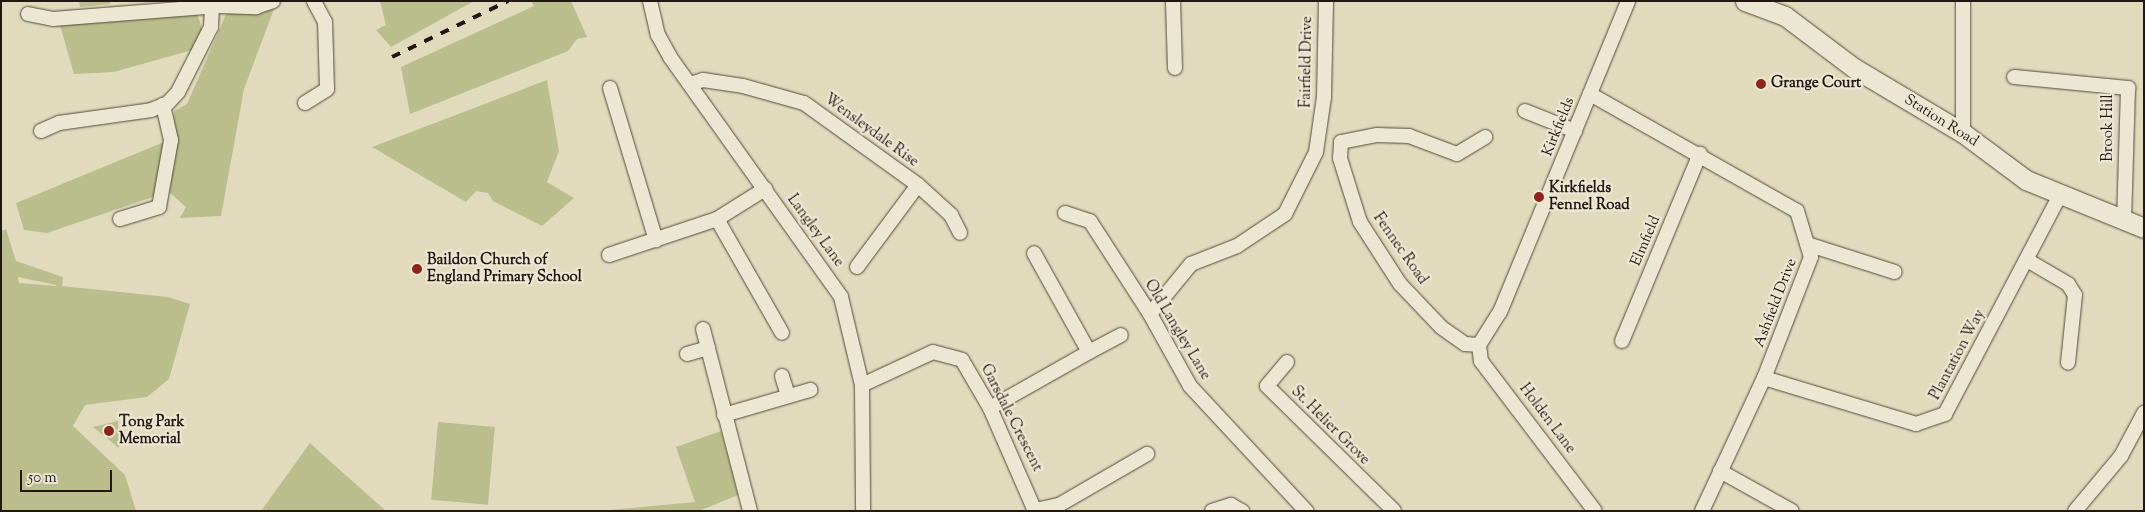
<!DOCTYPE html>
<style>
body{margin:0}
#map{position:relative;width:2145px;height:512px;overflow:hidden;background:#e2dabc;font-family:"Sorts Mill Goudy",serif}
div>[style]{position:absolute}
.green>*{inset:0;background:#b9be8c;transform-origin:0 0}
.roads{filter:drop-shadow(0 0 1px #52483b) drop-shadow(0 0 1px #52483b)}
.street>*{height:14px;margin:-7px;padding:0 7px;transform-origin:7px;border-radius:7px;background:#ece7d3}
.secondary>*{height:19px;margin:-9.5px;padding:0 9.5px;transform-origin:9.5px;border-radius:9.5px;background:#ece7d3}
.rail>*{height:4px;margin-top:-2px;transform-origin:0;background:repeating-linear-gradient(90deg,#221710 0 9px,transparent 0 18px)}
.dots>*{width:14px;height:14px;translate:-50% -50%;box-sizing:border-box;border:2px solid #ece7d3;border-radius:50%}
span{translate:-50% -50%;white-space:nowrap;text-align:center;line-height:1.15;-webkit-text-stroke:4.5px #ece7d3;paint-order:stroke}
.street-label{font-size:15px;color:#221710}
.poi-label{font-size:15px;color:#221710;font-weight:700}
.left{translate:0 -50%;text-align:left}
.frame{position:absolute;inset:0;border:2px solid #221710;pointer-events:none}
.scale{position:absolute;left:20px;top:470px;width:92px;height:22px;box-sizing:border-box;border:2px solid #221710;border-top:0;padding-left:6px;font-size:15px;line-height:18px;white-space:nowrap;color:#221710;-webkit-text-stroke:4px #ece7d3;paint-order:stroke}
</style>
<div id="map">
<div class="green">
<div style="clip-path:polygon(79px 1px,110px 1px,110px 4px,80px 7px)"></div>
<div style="clip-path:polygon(380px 1px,474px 1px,391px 47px,376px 30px,386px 25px)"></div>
<div style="clip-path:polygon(531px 1px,571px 1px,587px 37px,577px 39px,568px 51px,410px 114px,401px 67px,534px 6px)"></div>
<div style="clip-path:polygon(274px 9px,244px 89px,221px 216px,180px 218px,186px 207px,169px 192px,174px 111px,187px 104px,227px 12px)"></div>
<div style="clip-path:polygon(197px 13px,203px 32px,192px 50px,114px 72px,74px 74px,60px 25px)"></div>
<div style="clip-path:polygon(547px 80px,559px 151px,547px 182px,574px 198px,542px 226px,493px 201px,488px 193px,476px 191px,466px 202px,372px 147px)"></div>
<div style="clip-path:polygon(164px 142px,156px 196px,47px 233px,24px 230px,16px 203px)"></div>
<div style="clip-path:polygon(evenodd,6px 229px,16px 261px,63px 277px,62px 286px,168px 297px,190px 304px,169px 379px,147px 397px,85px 405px,73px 426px,125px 475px,136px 511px,1px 511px,1px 231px,6px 229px,18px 277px,56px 285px,56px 286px,19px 283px,18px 277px)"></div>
<div style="clip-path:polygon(118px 421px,119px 448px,93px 427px)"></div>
<div style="left:438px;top:422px;width:57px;height:78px;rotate:5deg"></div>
<div style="clip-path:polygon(721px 431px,738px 495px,699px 511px,600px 511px,695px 502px,676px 447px)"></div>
<div style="clip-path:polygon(310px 443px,332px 463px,386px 511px,261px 511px)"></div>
</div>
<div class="roads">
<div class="street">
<div style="left:650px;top:1px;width:35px;rotate:77deg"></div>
<div style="left:658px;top:35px;width:25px;rotate:61deg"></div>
<div style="left:670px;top:57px;width:295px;rotate:54.5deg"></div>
<div style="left:841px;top:297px;width:90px;rotate:76.6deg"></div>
<div style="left:862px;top:385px;width:126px;rotate:89.5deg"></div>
<div style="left:1173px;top:1px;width:67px;rotate:88.3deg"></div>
<div style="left:1963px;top:1px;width:132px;rotate:90deg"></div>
<div style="left:28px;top:14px;width:25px;rotate:11deg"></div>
<div style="left:53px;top:19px;width:166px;rotate:-4.5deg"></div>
<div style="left:218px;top:6px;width:38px;rotate:2deg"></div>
<div style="left:256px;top:7px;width:18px;rotate:-19deg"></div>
<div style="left:2014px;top:77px;width:115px;rotate:5.5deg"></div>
<div style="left:2128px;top:88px;width:133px;rotate:91.7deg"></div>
<div style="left:690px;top:84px;width:14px;rotate:-17deg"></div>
<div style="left:703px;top:80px;width:40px;rotate:8.5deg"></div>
<div style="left:743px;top:86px;width:63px;rotate:15.6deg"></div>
<div style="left:804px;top:103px;width:140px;rotate:35.7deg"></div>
<div style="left:918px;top:185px;width:45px;rotate:42.3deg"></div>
<div style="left:951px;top:215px;width:20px;rotate:63deg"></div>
<div style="left:610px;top:88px;width:159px;rotate:73.2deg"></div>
<div style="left:1590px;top:94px;width:238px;rotate:29.5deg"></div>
<div style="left:1797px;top:211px;width:48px;rotate:73.1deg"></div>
<div style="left:1811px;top:257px;width:130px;rotate:111.2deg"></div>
<div style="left:1764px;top:378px;width:147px;rotate:115deg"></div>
<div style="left:305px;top:103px;width:26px;rotate:-32deg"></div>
<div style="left:327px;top:89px;width:67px;rotate:-91.7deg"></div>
<div style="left:325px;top:22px;width:24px;rotate:-118deg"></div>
<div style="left:1525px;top:111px;width:54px;rotate:21.8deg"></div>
<div style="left:41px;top:131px;width:20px;rotate:-24deg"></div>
<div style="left:59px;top:123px;width:93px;rotate:-8deg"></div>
<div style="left:151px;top:110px;width:17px;rotate:-21deg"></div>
<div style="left:167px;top:104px;width:16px;rotate:-47deg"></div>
<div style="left:178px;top:92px;width:73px;rotate:-63.1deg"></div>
<div style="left:211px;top:27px;width:20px;rotate:-87deg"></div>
<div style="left:1065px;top:213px;width:26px;rotate:18deg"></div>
<div style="left:1090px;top:221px;width:111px;rotate:57.2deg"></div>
<div style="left:1150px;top:314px;width:82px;rotate:60.9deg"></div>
<div style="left:1190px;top:386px;width:171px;rotate:47.1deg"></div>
<div style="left:120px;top:219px;width:41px;rotate:-17.1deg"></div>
<div style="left:159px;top:207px;width:68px;rotate:-79.8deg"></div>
<div style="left:171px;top:140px;width:36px;rotate:-103deg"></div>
<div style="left:717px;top:219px;width:131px;rotate:60.3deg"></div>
<div style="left:1807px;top:244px;width:92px;rotate:17.7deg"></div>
<div style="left:609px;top:255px;width:114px;rotate:-18.4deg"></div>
<div style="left:717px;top:219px;width:57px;rotate:-32deg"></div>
<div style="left:2027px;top:260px;width:48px;rotate:30.3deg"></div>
<div style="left:2068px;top:284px;width:13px;rotate:58deg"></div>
<div style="left:2075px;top:295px;width:68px;rotate:95.9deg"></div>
<div style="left:857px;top:267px;width:102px;rotate:-53.4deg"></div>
<div style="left:1150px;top:314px;width:65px;rotate:-50.6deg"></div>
<div style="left:1191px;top:264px;width:49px;rotate:-21.4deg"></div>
<div style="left:1237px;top:246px;width:58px;rotate:-33.7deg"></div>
<div style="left:1285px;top:214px;width:69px;rotate:-63.4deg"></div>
<div style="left:1316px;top:152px;width:56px;rotate:-81.7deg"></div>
<div style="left:1324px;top:97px;width:96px;rotate:-88.8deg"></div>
<div style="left:703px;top:329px;width:188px;rotate:75.5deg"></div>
<div style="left:1622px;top:341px;width:203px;rotate:-67.4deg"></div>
<div style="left:1479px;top:345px;width:14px;rotate:-176deg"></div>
<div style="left:1465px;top:344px;width:29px;rotate:-145deg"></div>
<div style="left:1441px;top:327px;width:59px;rotate:-133.6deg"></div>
<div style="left:1400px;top:284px;width:74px;rotate:-122.8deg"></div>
<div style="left:1360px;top:222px;width:67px;rotate:-107.4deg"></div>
<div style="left:1340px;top:158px;width:16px;rotate:-86deg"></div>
<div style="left:1341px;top:142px;width:37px;rotate:-11deg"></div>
<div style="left:1377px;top:135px;width:32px;rotate:2deg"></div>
<div style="left:1409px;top:136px;width:51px;rotate:20.6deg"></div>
<div style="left:1457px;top:154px;width:33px;rotate:-31deg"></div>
<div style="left:1479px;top:345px;width:39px;rotate:-58deg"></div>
<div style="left:1500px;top:312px;width:336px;rotate:-67.6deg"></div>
<div style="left:1479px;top:345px;width:16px;rotate:83deg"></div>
<div style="left:1481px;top:361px;width:188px;rotate:52.8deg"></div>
<div style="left:1089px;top:352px;width:36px;rotate:-28deg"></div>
<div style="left:687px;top:354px;width:22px;rotate:-16deg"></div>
<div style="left:1287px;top:362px;width:31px;rotate:130deg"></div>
<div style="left:1267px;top:386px;width:178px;rotate:44.5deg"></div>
<div style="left:782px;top:376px;width:21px;rotate:73deg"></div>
<div style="left:1764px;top:378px;width:159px;rotate:16.8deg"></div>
<div style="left:1916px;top:424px;width:31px;rotate:-19deg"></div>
<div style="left:1945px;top:414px;width:245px;rotate:-62.3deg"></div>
<div style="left:862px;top:385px;width:78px;rotate:-24.9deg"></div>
<div style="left:933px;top:352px;width:30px;rotate:15deg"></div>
<div style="left:962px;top:360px;width:56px;rotate:59.7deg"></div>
<div style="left:990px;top:408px;width:112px;rotate:66.4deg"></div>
<div style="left:990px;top:408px;width:114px;rotate:-29.5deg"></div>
<div style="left:1089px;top:352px;width:113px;rotate:-119.1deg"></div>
<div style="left:724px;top:415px;width:90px;rotate:-16.2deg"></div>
<div style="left:1720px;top:471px;width:82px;rotate:29.1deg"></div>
<div style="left:1035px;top:510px;width:25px;rotate:-12deg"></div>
<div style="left:1059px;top:505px;width:102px;rotate:-30.1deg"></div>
<div style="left:1212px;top:511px;width:20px;rotate:-18deg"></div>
<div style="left:1231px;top:505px;width:13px;rotate:29deg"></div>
<div style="left:2075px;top:511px;width:72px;rotate:-50.1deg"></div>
<div style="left:2121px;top:456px;width:49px;rotate:-61.9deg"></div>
</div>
<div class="secondary">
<div style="left:1745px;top:1px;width:43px;rotate:20.6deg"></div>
<div style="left:1785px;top:16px;width:86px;rotate:37deg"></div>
<div style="left:1854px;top:68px;width:127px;rotate:30.8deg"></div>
<div style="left:1963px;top:133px;width:79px;rotate:36.7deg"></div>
<div style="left:2026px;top:180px;width:127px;rotate:22.1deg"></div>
</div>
</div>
<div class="rail">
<div style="left:392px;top:57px;width:129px;rotate:-25.8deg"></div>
</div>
<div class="dots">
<div style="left:1761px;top:84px;background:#8f2418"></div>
<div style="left:1539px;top:197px;background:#8f2418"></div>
<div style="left:417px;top:269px;background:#8f2418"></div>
<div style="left:109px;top:431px;background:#8f2418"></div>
</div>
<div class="street-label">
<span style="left:1307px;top:62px;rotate:-89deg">Fairfield Drive</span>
<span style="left:1941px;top:121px;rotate:32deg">Station Road</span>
<span style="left:1559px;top:127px;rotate:-68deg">Kirkfields</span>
<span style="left:2109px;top:128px;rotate:-90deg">Brook Hill</span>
<span style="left:871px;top:131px;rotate:36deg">Wensleydale Rise</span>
<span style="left:815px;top:231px;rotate:54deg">Langley Lane</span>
<span style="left:1646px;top:241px;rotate:-67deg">Elmfield</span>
<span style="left:1400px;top:249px;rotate:55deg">Fennec Road</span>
<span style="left:1776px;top:303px;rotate:-69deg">Ashfield Drive</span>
<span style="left:1177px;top:330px;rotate:59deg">Old Langley Lane</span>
<span style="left:1958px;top:355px;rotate:-62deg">Plantation Way</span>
<span style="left:1011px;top:418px;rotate:63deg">Garsdale Crescent</span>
<span style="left:1547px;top:419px;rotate:53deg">Holden Lane</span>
<span style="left:1330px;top:426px;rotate:45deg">St. Helier Grove</span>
</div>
<div class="poi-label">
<span class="left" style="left:1771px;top:84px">Grange Court</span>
<span class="left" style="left:1549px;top:197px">Kirkfields<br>Fennel Road</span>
<span class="left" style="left:427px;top:269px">Baildon Church of<br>England Primary School</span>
<span class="left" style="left:119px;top:431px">Tong Park<br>Memorial</span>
</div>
<div class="frame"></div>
<div class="scale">50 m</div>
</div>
